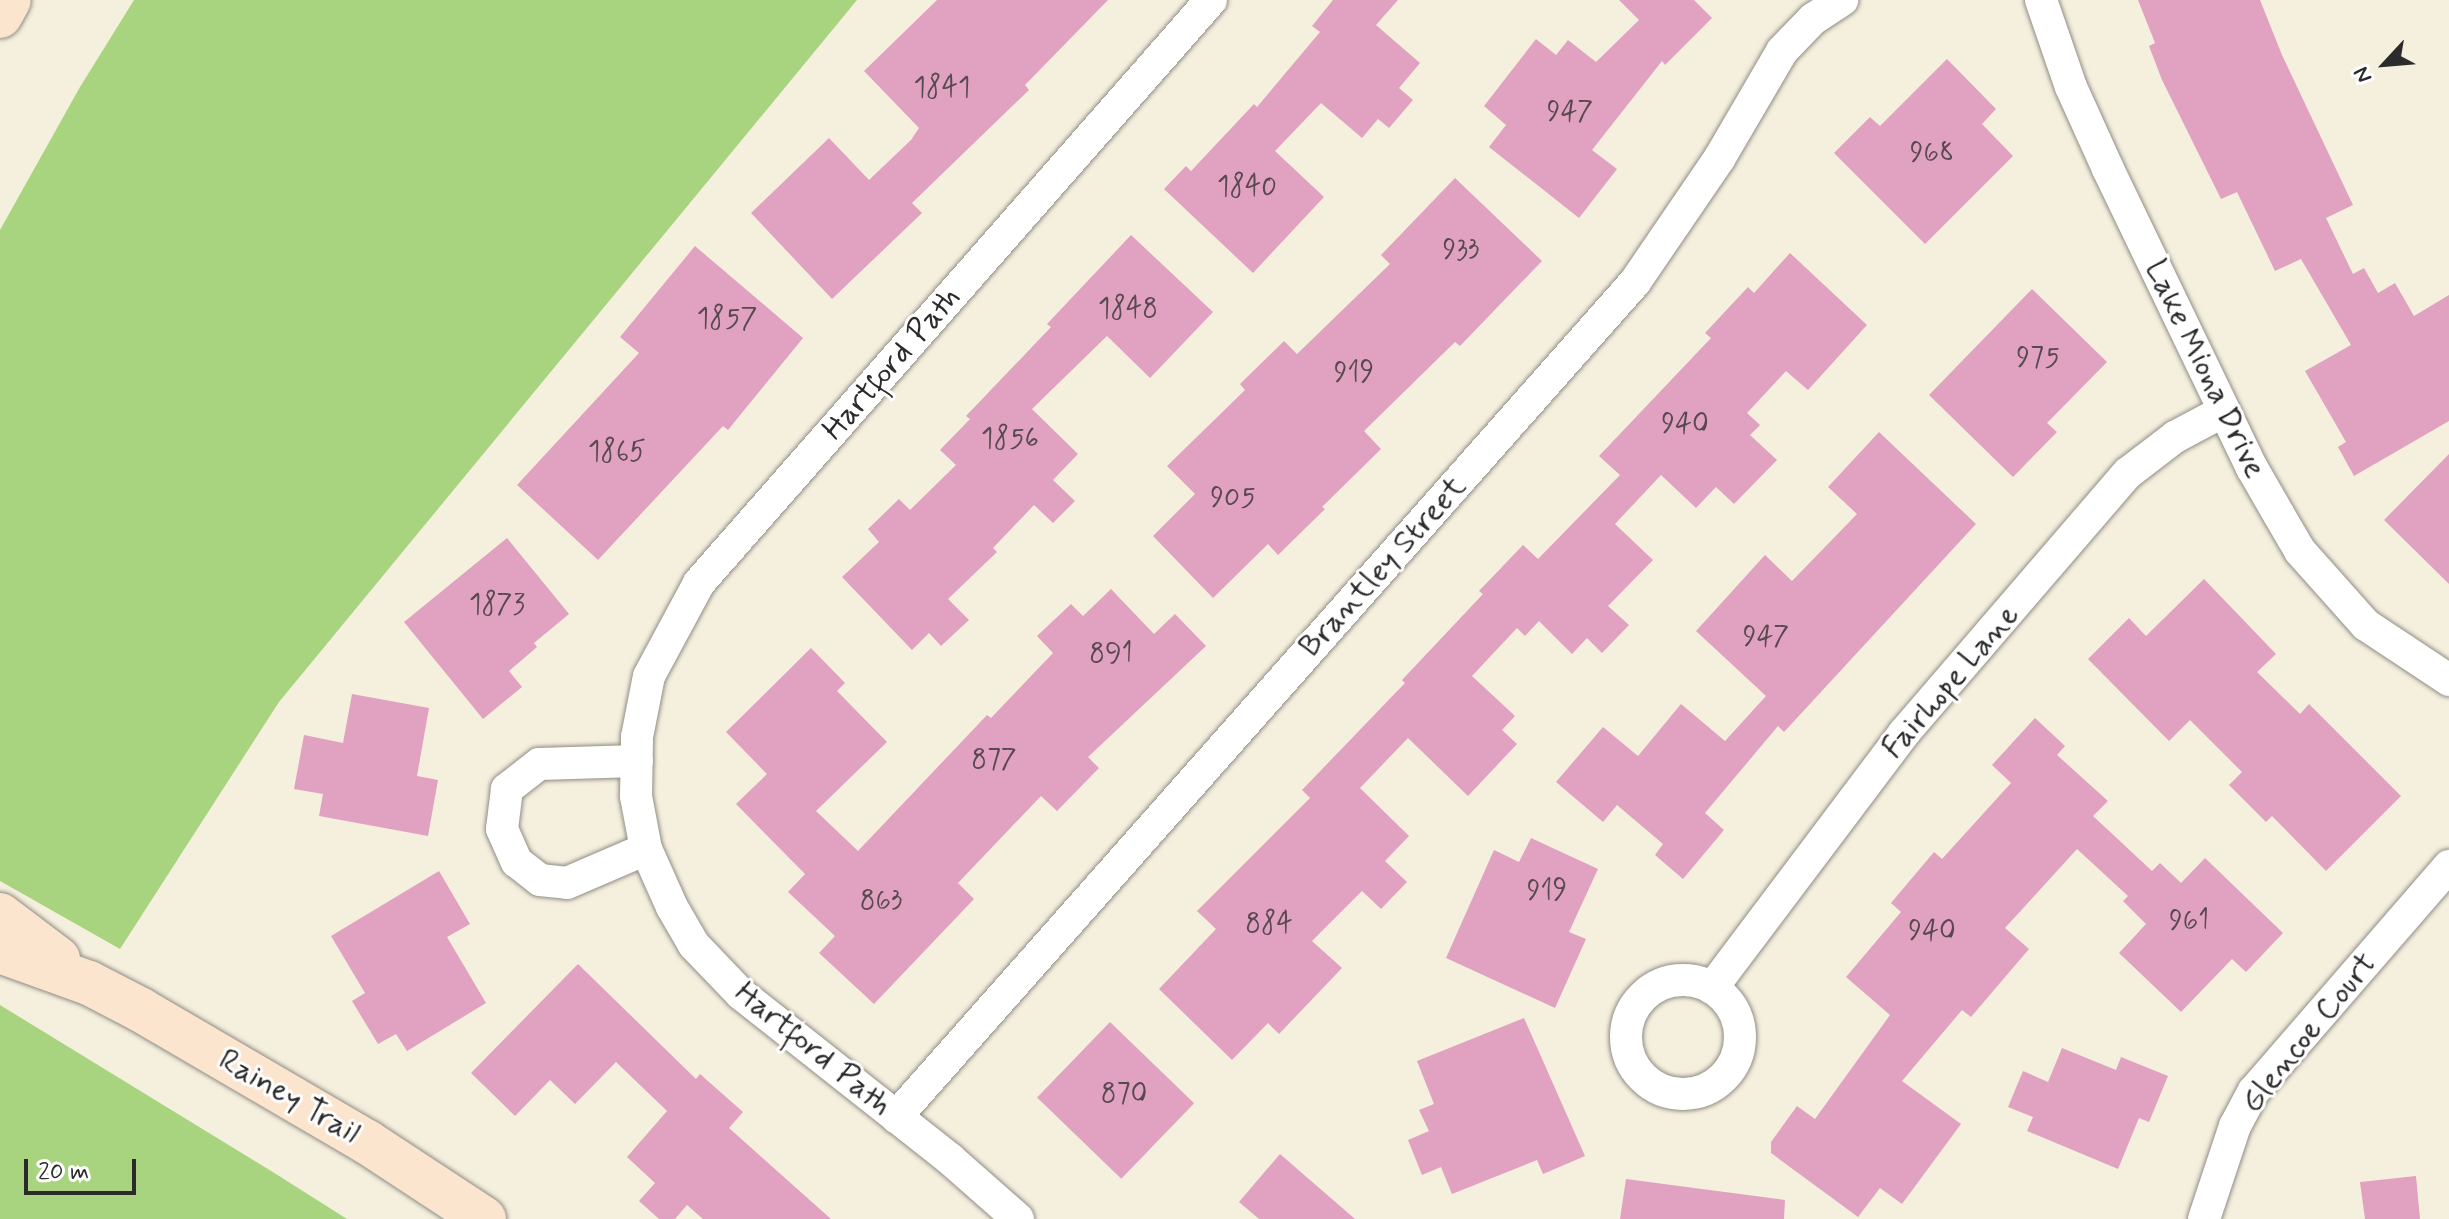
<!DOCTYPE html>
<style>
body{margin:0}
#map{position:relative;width:2449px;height:1219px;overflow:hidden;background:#f5efde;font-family:Mynerve,sans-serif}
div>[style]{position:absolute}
.green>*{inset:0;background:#a9d47f}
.building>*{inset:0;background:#e1a2c1;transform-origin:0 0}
.roads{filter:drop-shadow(0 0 2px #908d84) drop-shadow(0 0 2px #908d84)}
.street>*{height:32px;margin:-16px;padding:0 16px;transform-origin:16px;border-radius:16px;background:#fff}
.street>.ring{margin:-16px;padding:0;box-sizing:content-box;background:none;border:32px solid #fff;border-radius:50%}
.secondary>*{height:44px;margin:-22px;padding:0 22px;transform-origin:22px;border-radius:22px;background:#fbe5cf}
span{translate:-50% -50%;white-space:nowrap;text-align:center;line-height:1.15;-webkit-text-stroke:6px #fff;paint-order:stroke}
.number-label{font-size:28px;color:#584950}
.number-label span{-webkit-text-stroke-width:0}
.street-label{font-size:32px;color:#2b2b2b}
.north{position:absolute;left:2345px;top:24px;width:80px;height:80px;-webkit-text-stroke:6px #fff;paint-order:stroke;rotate:244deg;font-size:22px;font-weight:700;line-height:32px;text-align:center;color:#2b2b2b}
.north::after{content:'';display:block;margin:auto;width:28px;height:36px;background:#2b2b2b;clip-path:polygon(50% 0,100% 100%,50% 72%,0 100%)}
.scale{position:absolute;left:24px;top:1159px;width:112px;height:36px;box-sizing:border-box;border:4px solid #2b2b2b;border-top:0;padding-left:10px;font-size:24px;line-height:28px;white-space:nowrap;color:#2b2b2b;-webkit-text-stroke:6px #fff;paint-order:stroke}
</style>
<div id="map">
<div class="green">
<div style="clip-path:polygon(134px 0,857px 0,279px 702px,120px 949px,0 881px,0 230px,80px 87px)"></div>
<div style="clip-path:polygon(0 1005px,276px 1174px,347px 1219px,0 1219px)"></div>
</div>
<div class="building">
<div style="clip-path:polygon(937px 0,1108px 0,1025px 85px,1029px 90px,912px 203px,922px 213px,832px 299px,751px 213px,829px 138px,869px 180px,911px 140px,919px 128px,864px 71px)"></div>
<div style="clip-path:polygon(1333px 0,1398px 0,1376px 25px,1420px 63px,1399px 88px,1413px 100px,1389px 128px,1378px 119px,1362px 138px,1321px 103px,1275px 151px,1324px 197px,1253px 273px,1164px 189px,1186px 166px,1191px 171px,1254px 104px,1257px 107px,1320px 32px,1312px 26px)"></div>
<div style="clip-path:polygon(1619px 0,1694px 0,1712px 18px,1665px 65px,1662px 61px,1592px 150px,1617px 169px,1579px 218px,1489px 147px,1506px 125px,1484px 106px,1536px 39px,1556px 55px,1568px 40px,1596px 62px,1639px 20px)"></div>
<div style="clip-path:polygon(2138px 0,2260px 0,2282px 55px,2353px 205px,2326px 218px,2353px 274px,2364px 268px,2378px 293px,2395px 283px,2414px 316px,2449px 295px,2449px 421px,2354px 476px,2338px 447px,2346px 442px,2305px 371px,2351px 345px,2301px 259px,2275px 271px,2237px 192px,2221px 199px,2162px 80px,2149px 46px,2155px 43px)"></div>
<div style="clip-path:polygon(1947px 59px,1996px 109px,1982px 124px,2013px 156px,1925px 244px,1834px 153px,1870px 117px,1880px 126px)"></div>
<div style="clip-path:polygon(1455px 178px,1542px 261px,1460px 346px,1455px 342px,1364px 431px,1381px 449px,1322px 507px,1325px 509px,1278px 555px,1268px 544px,1213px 598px,1153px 536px,1195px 494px,1167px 466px,1245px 390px,1240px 384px,1284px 341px,1297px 354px,1390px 264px,1381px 255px)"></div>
<div style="clip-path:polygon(1131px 235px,1213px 312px,1150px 378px,1107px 336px,1032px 409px,1078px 454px,1053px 480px,1075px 501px,1053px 523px,1034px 505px,993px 548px,997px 552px,948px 599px,969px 620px,941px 646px,929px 633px,912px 650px,842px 577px,879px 542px,868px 529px,899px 499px,910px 510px,956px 465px,940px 450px,970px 419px,966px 416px,1051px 327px,1047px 324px)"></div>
<div style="clip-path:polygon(695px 246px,803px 338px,728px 430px,723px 426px,598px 560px,517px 485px,639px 353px,620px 337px)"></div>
<div style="clip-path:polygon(1790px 253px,1867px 325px,1808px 390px,1786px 371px,1747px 413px,1760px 425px,1750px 435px,1777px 460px,1734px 504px,1716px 487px,1696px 508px,1661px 475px,1615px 524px,1653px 560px,1608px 606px,1629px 625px,1602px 653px,1587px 638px,1572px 654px,1539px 621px,1525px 636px,1517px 628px,1472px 676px,1515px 716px,1502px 730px,1517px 744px,1468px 796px,1408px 738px,1360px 788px,1409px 836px,1385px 861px,1407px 882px,1381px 909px,1362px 891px,1312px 941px,1342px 968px,1279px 1034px,1268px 1023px,1232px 1060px,1159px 989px,1216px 929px,1197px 911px,1310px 798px,1302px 790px,1405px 683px,1402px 680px,1483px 594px,1479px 591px,1523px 545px,1538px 559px,1620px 475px,1599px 456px,1711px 338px,1705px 333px,1748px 287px,1754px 293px)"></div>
<div style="clip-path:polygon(2032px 289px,2107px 362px,2047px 423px,2057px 432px,2013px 477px,1929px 395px)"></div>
<div style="clip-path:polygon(1879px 432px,1976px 524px,1784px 732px,1778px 726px,1705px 813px,1724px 830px,1683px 879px,1655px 855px,1663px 844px,1617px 805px,1603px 822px,1556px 782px,1603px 727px,1638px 756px,1681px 704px,1725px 741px,1766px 696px,1696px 631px,1765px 555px,1792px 581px,1857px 514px,1828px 487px)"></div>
<div style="clip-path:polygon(2449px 454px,2449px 584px,2384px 520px)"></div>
<div style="clip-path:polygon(507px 538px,569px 614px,534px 643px,537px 647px,509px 671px,522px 687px,483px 719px,404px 622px)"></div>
<div style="clip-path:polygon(2204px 579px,2276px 654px,2257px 672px,2300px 714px,2309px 704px,2401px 796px,2326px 871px,2272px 816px,2266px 822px,2229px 785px,2242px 772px,2190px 720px,2169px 741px,2088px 659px,2129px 618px,2146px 636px)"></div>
<div style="clip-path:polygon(1111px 589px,1154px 634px,1175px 614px,1206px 646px,1088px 757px,1099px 768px,1057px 811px,1041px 796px,958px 883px,974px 899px,874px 1004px,819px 953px,835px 936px,788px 892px,805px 874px,736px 804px,767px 774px,726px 732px,811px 648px,845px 683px,837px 691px,887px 742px,816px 811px,858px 851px,987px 715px,991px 718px,1053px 653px,1037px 636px,1071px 604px,1083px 616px)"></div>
<div style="clip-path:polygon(352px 694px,429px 708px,417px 776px,438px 780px,428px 836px,319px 816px,323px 794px,294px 789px,304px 735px,343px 743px)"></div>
<div style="clip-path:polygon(2035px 718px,2065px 746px,2057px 755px,2108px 801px,2093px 816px,2152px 871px,2160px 863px,2181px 883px,2205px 858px,2283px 933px,2246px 972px,2232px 959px,2181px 1012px,2119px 953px,2146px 924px,2123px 901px,2128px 896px,2077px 849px,2005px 928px,2029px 949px,1971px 1017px,1962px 1010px,1902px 1081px,1961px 1124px,1902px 1204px,1880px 1188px,1858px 1217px,1771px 1153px,1771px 1142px,1797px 1106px,1815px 1119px,1890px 1015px,1846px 977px,1901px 912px,1891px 903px,1934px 852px,1942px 859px,2011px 783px,1992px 765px)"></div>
<div style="clip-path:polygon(1531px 838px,1598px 869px,1569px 932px,1586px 939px,1555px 1008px,1446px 958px,1494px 850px,1519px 862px)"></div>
<div style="clip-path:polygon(439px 871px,470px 924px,447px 937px,486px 1003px,407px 1051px,396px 1034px,378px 1044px,352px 1001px,365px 993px,331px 936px)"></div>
<div style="clip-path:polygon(578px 964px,696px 1079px,700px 1074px,743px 1112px,729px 1128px,831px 1219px,703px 1219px,687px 1205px,675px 1219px,659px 1219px,639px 1201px,655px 1183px,627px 1157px,667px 1111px,616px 1062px,575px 1104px,550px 1080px,515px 1116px,471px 1073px)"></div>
<div style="clip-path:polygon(1524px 1018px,1585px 1156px,1543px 1174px,1537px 1160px,1452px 1194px,1441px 1167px,1422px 1175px,1408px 1140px,1429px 1131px,1419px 1110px,1434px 1104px,1417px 1061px)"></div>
<div style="left:1110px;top:1022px;width:117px;height:105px;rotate:44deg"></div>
<div style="clip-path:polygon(2062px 1048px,2116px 1070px,2121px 1057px,2168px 1076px,2149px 1122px,2139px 1118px,2118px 1169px,2027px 1131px,2033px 1117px,2008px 1107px,2023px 1071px,2048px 1082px)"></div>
<div style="clip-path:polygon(1280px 1154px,1355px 1219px,1259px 1219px,1239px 1202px)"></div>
<div style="clip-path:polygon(2416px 1176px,2420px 1219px,2365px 1219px,2360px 1182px)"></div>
<div style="clip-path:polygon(1626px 1179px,1785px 1200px,1784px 1219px,1620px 1219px)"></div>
</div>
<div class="roads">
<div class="street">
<div style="left:2041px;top:0;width:92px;rotate:71deg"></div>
<div style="left:2071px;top:87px;width:90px;rotate:65.7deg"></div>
<div style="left:2108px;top:169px;width:332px;rotate:64.3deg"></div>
<div style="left:2252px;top:468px;width:54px;rotate:60.1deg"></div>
<div style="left:2279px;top:515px;width:42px;rotate:59.7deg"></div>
<div style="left:2300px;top:551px;width:99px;rotate:48.3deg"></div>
<div style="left:2366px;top:625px;width:100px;rotate:33.5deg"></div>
<div style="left:637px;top:761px;width:98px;rotate:178.2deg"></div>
<div style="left:539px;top:764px;width:41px;rotate:142deg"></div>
<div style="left:507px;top:789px;width:40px;rotate:97.1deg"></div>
<div style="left:502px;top:829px;width:36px;rotate:66deg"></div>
<div style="left:517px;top:862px;width:29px;rotate:38deg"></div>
<div style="left:540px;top:880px;width:27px;rotate:6deg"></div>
<div style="left:567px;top:883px;width:86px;rotate:-23.3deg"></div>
<div class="ring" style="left:1626px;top:980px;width:82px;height:82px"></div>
<div style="left:1712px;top:988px;width:319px;rotate:-53deg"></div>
<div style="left:1904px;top:733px;width:343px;rotate:-49.3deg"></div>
<div style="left:2128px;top:473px;width:59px;rotate:-37.5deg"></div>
<div style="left:2175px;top:437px;width:55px;rotate:-28deg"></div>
<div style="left:896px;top:1117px;width:1115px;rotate:-48.49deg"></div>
<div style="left:1635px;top:282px;width:149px;rotate:-55.7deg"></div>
<div style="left:1719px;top:159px;width:125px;rotate:-59.7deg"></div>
<div style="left:1782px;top:51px;width:45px;rotate:-45.9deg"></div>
<div style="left:1813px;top:19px;width:35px;rotate:-33deg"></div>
<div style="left:1018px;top:1219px;width:91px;rotate:-138.6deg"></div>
<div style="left:950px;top:1159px;width:266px;rotate:-141.7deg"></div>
<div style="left:741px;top:994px;width:68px;rotate:-133.8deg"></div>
<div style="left:694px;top:945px;width:44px;rotate:-120.1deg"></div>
<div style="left:672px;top:907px;width:64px;rotate:-114.1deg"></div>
<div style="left:646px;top:849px;width:54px;rotate:-100.7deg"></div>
<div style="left:636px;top:796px;width:59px;rotate:-89deg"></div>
<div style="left:637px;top:737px;width:62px;rotate:-78.9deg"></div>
<div style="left:649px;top:676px;width:106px;rotate:-61.7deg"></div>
<div style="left:699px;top:583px;width:776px;rotate:-48.71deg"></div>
<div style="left:2204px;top:1219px;width:98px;rotate:-71.6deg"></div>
<div style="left:2235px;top:1126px;width:40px;rotate:-62deg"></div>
<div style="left:2254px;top:1091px;width:298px;rotate:-49.1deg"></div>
</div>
<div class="secondary">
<div style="left:0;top:16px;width:18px;rotate:-61deg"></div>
<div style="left:0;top:915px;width:73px;rotate:37.2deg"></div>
<div style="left:0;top:951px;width:95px;rotate:19.8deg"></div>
<div style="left:89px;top:983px;width:59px;rotate:27.4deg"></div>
<div style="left:141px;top:1010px;width:262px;rotate:30.3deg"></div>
<div style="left:367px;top:1142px;width:140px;rotate:33.3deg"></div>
</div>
</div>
<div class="number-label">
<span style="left:942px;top:89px">1841</span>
<span style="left:1570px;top:113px">947</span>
<span style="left:1932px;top:154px">968</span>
<span style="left:1247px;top:188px">1840</span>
<span style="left:1461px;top:251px">933</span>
<span style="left:1128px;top:310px">1848</span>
<span style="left:727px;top:320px">1857</span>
<span style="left:2038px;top:359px">975</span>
<span style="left:1354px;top:374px">919</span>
<span style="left:1685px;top:425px">940</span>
<span style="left:1010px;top:440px">1856</span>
<span style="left:617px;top:453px">1865</span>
<span style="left:1233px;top:499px">905</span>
<span style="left:497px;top:606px">1873</span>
<span style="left:1766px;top:638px">947</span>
<span style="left:1111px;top:655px">891</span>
<span style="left:994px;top:761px">877</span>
<span style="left:1547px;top:892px">919</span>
<span style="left:881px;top:902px">863</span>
<span style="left:2189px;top:922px">961</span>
<span style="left:1269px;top:925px">884</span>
<span style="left:1932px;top:932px">940</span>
<span style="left:1124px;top:1095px">870</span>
</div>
<div class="street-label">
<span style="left:892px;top:364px;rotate:-49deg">Hartford Path</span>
<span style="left:2205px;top:369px;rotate:64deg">Lake Miona Drive</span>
<span style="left:1383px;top:567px;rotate:-48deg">Brantley Street</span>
<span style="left:1951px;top:682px;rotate:-49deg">Fairhope Lane</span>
<span style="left:2309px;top:1033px;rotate:-51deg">Glencoe Court</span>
<span style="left:813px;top:1049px;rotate:39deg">Hartford Path</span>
<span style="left:289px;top:1097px;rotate:30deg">Rainey Trail</span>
</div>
<div class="north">N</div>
<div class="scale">20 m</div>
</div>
